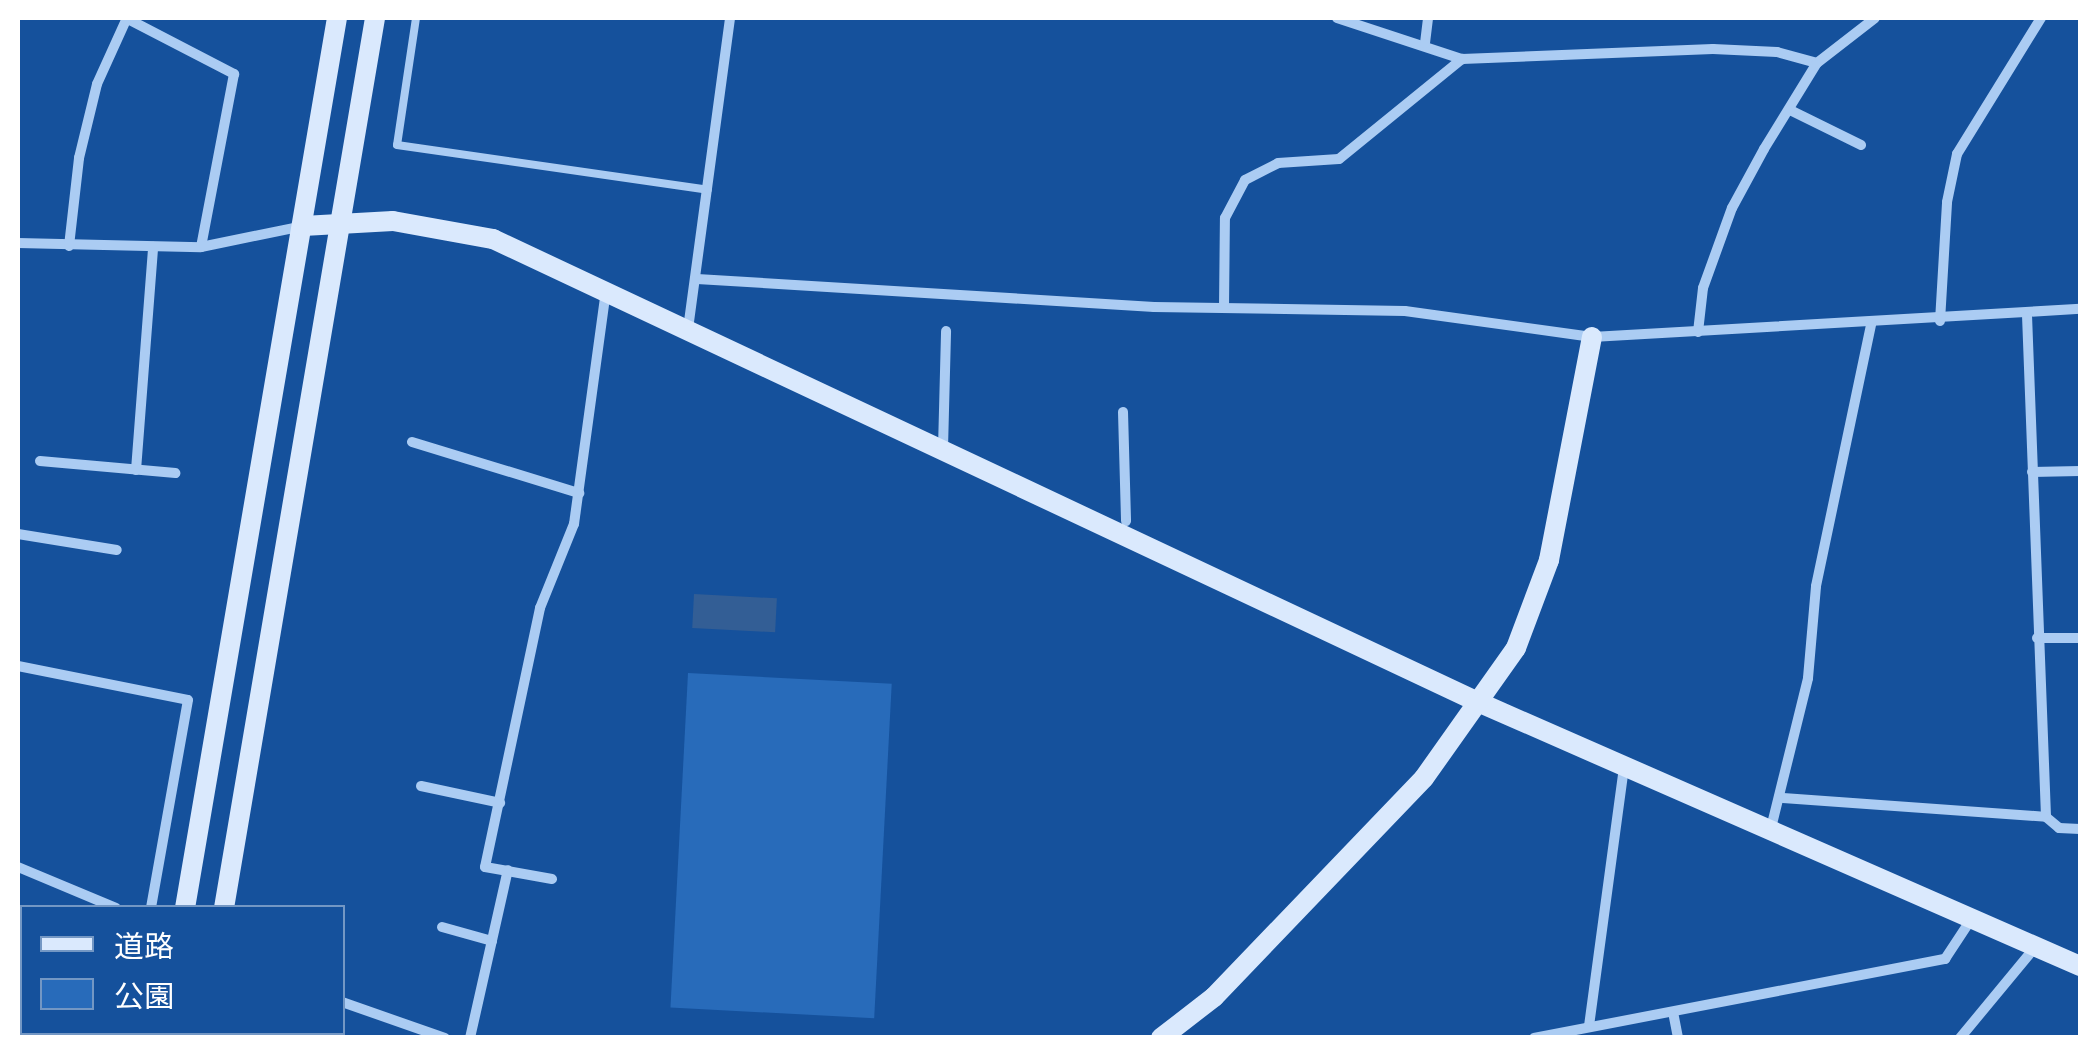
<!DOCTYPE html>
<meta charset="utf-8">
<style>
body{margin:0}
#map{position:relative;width:2098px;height:1055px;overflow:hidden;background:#15519c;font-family:"Sofia Sans Condensed","Noto Sans JP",sans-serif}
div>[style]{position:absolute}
.green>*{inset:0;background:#286bba;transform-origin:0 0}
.water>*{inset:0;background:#335e95;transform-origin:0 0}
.lane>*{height:8px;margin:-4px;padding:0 4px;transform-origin:4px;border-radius:4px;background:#abccf3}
.street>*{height:10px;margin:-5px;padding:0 5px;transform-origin:5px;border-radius:5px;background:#abccf3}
.secondary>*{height:20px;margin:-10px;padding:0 10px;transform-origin:10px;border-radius:10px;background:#dae9fd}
span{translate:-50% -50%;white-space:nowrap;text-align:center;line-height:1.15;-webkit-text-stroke:10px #15519c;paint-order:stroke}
.frame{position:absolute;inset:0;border:20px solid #fff;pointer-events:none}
.legend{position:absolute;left:20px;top:905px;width:325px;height:130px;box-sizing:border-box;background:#15519c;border:2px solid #7397c4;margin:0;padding:12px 18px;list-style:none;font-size:30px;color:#fff}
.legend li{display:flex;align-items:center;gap:20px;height:50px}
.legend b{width:50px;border:2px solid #7397c4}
</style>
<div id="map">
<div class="green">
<div style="left:688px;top:673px;width:204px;height:335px;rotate:3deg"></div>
</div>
<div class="water">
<div style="left:694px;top:594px;width:83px;height:34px;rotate:3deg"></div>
</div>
<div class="lane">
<div style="left:416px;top:18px;width:128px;rotate:98.5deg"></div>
<div style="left:397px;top:145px;width:314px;rotate:8.2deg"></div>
</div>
<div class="street">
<div style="left:126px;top:18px;width:122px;rotate:27.4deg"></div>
<div style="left:234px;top:74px;width:176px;rotate:100.8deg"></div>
<div style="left:1337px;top:18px;width:132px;rotate:18.2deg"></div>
<div style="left:1462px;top:59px;width:251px;rotate:-2.3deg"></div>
<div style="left:1713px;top:49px;width:64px;rotate:2.7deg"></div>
<div style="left:1777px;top:52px;width:41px;rotate:15.4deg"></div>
<div style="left:1425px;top:43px;width:25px;rotate:-83deg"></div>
<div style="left:1792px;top:111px;width:77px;rotate:26.2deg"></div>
<div style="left:18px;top:243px;width:183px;rotate:1.3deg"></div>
<div style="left:201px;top:247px;width:104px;rotate:-11.6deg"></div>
<div style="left:69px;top:246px;width:89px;rotate:-83.5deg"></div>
<div style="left:79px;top:158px;width:76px;rotate:-76.3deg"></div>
<div style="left:97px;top:84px;width:70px;rotate:-65.6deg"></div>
<div style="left:697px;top:279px;width:458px;rotate:3.5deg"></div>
<div style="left:1154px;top:307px;width:251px;rotate:0.9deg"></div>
<div style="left:1405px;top:311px;width:189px;rotate:7.9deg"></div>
<div style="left:1592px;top:337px;width:489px;rotate:-3.3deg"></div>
<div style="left:1224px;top:307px;width:89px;rotate:-89.4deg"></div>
<div style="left:1225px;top:218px;width:43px;rotate:-62.2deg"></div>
<div style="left:1245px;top:180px;width:37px;rotate:-27deg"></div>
<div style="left:1278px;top:163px;width:61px;rotate:-3.8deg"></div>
<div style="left:1339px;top:159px;width:159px;rotate:-39.1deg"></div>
<div style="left:2027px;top:315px;width:502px;rotate:87.83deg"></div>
<div style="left:2046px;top:817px;width:17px;rotate:40deg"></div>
<div style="left:2059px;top:828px;width:21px;rotate:3deg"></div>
<div style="left:1940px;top:321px;width:119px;rotate:-86.6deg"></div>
<div style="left:1947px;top:202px;width:49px;rotate:-78.2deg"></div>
<div style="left:1957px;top:154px;width:160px;rotate:-58.3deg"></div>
<div style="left:688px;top:329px;width:314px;rotate:-82.3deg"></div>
<div style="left:1698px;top:332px;width:44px;rotate:-83.5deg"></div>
<div style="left:1703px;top:288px;width:85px;rotate:-70.1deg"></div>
<div style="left:1732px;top:208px;width:67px;rotate:-61.5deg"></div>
<div style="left:1764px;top:149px;width:101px;rotate:-58.4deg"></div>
<div style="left:1817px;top:63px;width:73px;rotate:-37.8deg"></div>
<div style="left:1123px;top:412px;width:109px;rotate:88.4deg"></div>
<div style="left:412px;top:442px;width:175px;rotate:17deg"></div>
<div style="left:943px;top:448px;width:117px;rotate:-88.5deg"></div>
<div style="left:40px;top:461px;width:136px;rotate:5.1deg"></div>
<div style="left:136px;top:470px;width:224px;rotate:-85.6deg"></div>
<div style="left:2032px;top:472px;width:48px;rotate:-1.2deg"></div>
<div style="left:18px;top:534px;width:100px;rotate:9.2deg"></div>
<div style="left:2037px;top:638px;width:43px"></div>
<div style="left:18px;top:666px;width:173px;rotate:11.3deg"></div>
<div style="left:188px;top:700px;width:211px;rotate:100.1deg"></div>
<div style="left:421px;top:786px;width:81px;rotate:12.1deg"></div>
<div style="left:1783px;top:798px;width:264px;rotate:4.1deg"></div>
<div style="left:1771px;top:828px;width:154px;rotate:-76.1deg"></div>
<div style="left:1808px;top:678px;width:92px;rotate:-85deg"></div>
<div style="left:1816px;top:586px;width:267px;rotate:-78.1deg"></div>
<div style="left:18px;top:867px;width:106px;rotate:22.7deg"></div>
<div style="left:552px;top:879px;width:68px;rotate:-169.8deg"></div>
<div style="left:485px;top:867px;width:265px;rotate:-78deg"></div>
<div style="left:540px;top:608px;width:91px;rotate:-68deg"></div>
<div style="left:574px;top:524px;width:235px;rotate:-82.2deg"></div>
<div style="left:442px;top:927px;width:52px;rotate:15.6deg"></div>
<div style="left:342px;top:1002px;width:109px;rotate:19.3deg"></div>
<div style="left:1673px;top:1012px;width:26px;rotate:79deg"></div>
<div style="left:18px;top:1014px;width:4px;rotate:27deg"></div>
<div style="left:1589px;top:1026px;width:261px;rotate:-82.3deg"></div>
<div style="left:71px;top:1032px;width:15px;rotate:23deg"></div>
<div style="left:470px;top:1038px;width:172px;rotate:-77.3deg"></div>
<div style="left:1534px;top:1038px;width:419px;rotate:-10.9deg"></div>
<div style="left:1945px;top:959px;width:49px;rotate:-56.6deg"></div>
<div style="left:1960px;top:1038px;width:119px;rotate:-50.4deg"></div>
</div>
<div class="secondary">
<div style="left:303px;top:226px;width:90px;rotate:-3.2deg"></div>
<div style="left:393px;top:221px;width:102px;rotate:10.2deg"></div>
<div style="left:493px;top:239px;width:1088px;rotate:25.18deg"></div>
<div style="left:1478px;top:702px;width:657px;rotate:23.68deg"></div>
<div style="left:185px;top:908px;width:903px;rotate:-80.31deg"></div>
<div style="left:224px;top:908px;width:903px;rotate:-80.37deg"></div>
<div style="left:163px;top:1038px;width:6px;rotate:-81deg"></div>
<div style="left:202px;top:1038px;width:6px;rotate:-81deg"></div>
<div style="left:1161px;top:1038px;width:67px;rotate:-37.7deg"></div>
<div style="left:1214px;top:997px;width:303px;rotate:-46.2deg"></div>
<div style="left:1424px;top:778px;width:159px;rotate:-54.7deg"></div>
<div style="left:1516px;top:648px;width:94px;rotate:-69.4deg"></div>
<div style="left:1549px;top:560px;width:227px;rotate:-79.1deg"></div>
</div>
<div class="frame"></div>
<ul class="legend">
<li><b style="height:12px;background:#dae9fd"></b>道路</li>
<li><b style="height:28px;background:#286bba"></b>公園</li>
</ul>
</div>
